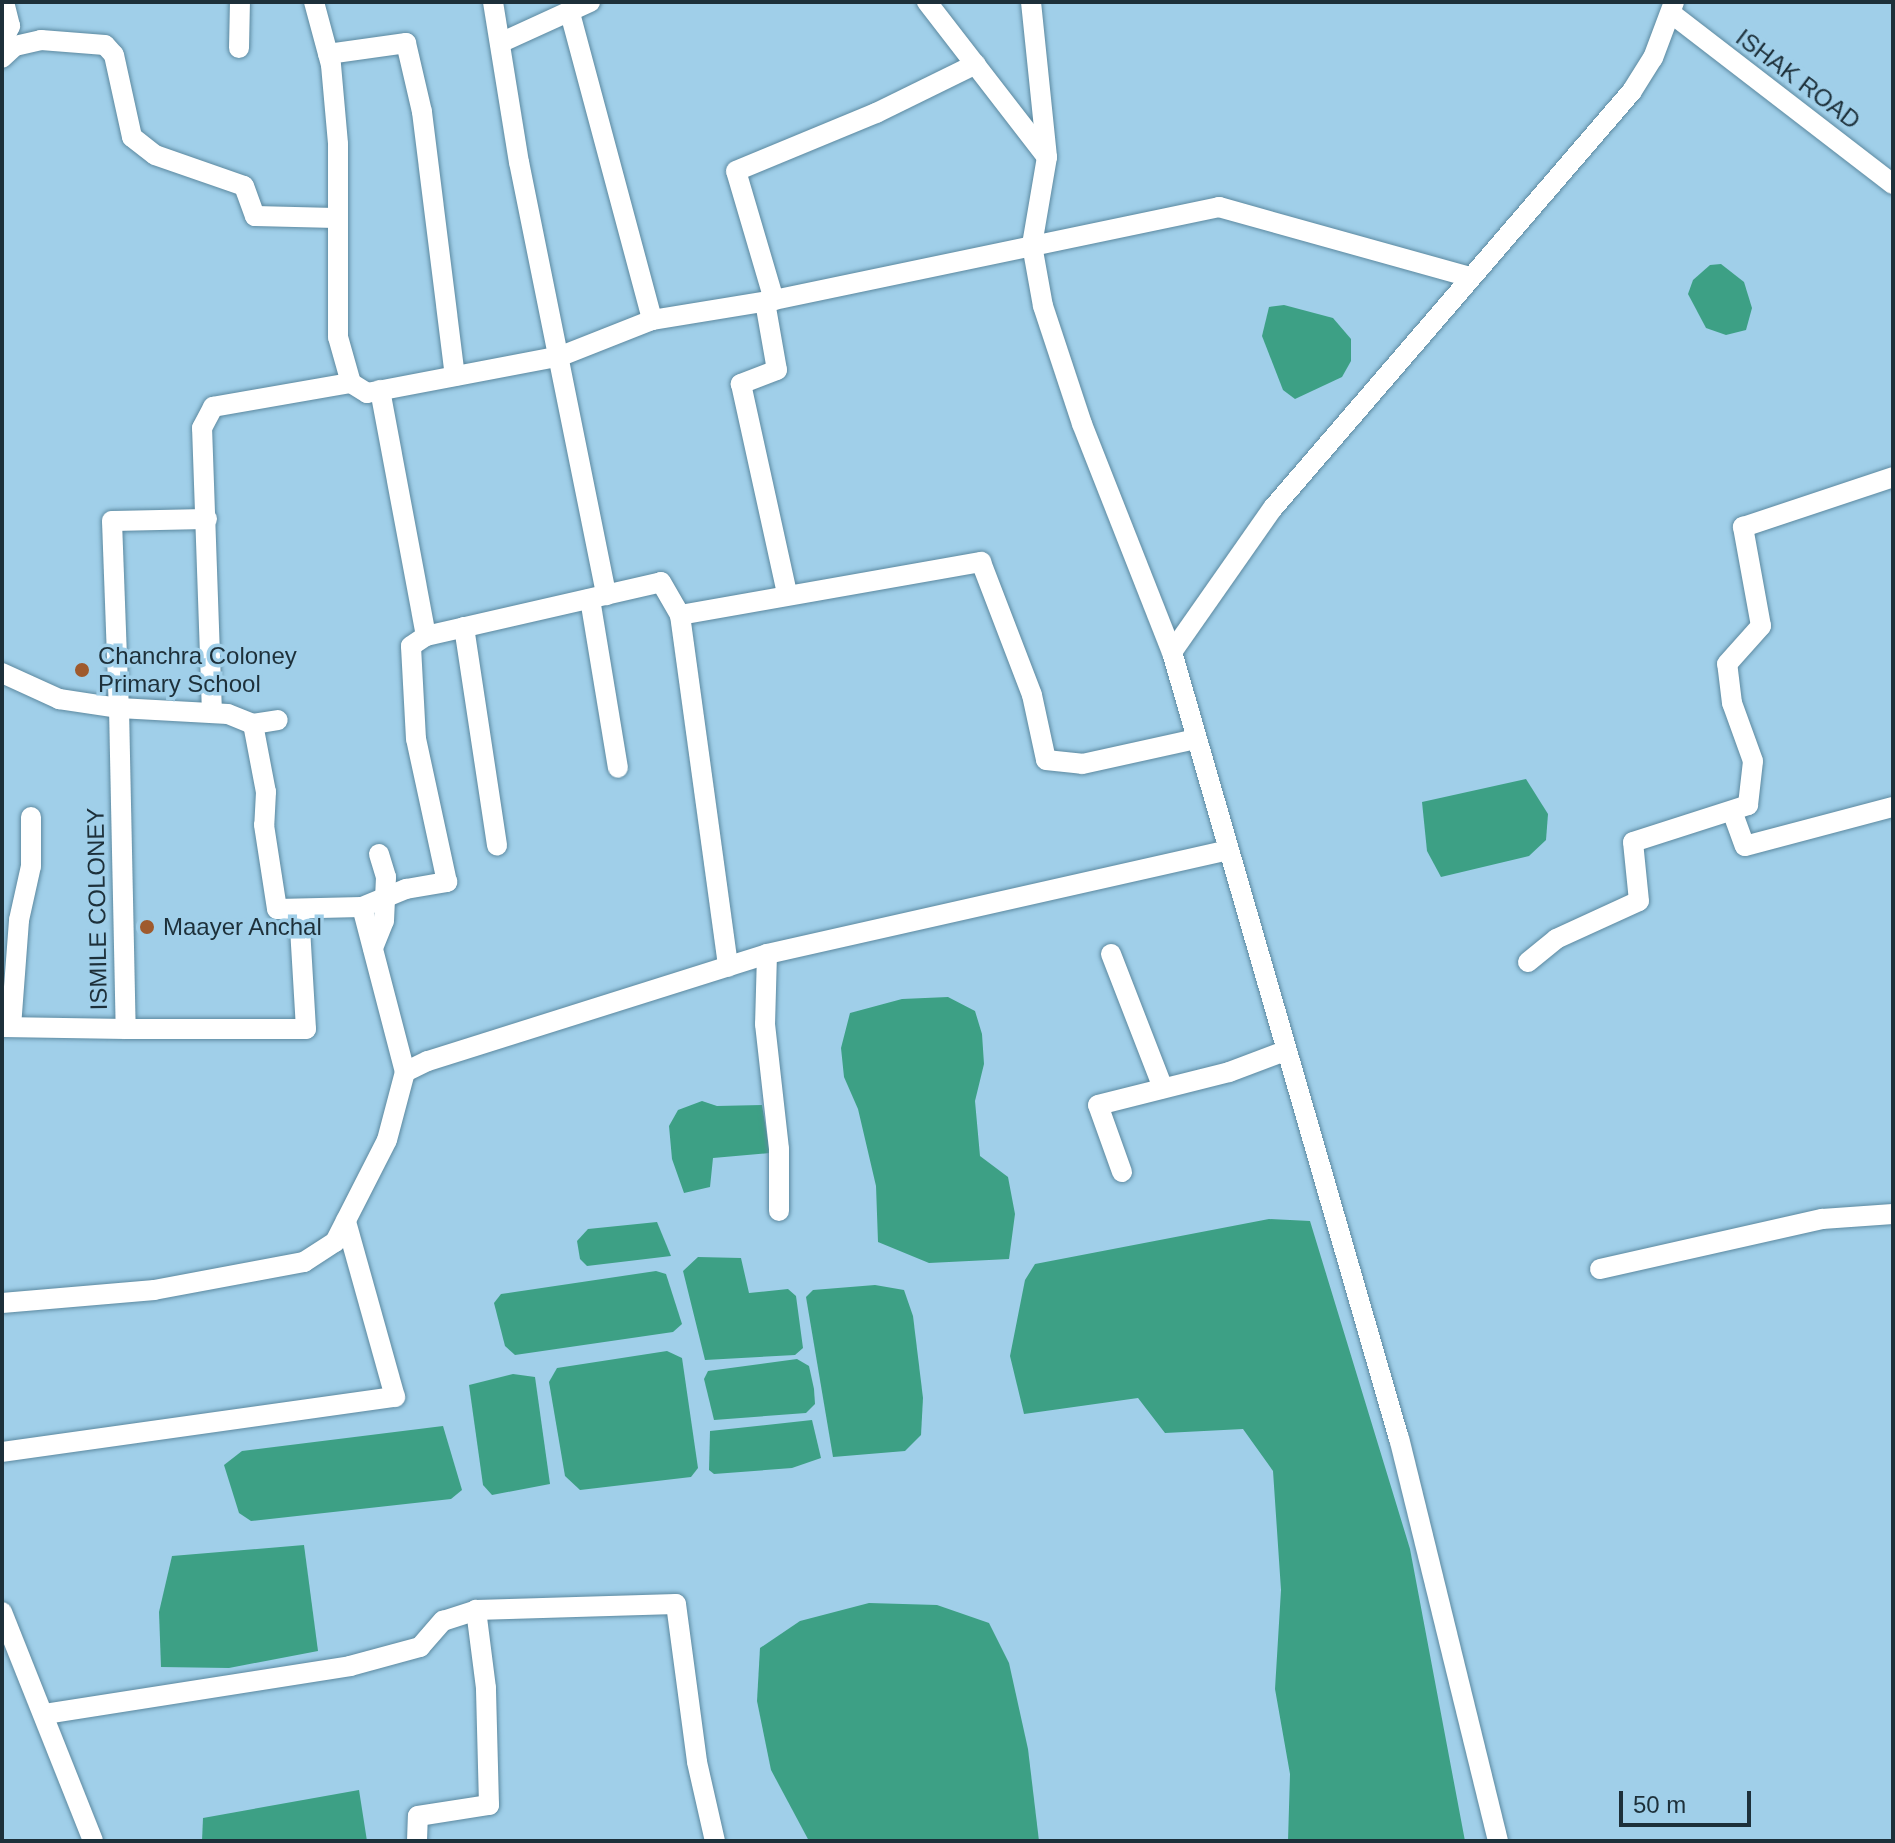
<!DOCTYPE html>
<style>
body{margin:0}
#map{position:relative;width:1895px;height:1843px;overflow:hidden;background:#a0cfe9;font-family:Helvetica,sans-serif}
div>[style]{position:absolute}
.water>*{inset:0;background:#3da085}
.roads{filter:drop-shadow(0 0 2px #5c89a0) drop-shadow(0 0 2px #5c89a0)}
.minor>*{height:20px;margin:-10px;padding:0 10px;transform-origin:10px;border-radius:10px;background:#fff}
.dots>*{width:22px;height:22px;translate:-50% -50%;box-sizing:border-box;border:4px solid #a0cfe9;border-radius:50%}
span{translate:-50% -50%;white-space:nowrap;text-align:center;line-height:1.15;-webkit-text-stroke:7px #a0cfe9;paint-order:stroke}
.street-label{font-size:24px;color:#1d303a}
.poi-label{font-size:24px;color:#1d303a}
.left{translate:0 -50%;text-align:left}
.frame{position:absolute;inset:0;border:4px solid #1d303a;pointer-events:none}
.scale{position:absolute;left:1619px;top:1791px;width:132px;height:36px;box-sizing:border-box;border:4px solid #1d303a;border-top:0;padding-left:10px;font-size:24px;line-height:28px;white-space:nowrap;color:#1d303a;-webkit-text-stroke:6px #a0cfe9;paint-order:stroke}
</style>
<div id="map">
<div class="water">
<div style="clip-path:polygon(1721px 264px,1744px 282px,1752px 308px,1746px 330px,1726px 335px,1706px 328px,1688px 294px,1693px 280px,1710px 265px)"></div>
<div style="clip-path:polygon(1284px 305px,1333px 318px,1351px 339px,1351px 361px,1342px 377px,1295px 399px,1283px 390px,1262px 336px,1269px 307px)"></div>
<div style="clip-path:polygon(1526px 779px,1548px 814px,1546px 840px,1529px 856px,1441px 877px,1427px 851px,1422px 802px)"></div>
<div style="clip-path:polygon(948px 997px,975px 1011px,982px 1034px,984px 1064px,975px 1101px,980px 1156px,1008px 1177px,1015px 1214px,1009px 1259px,929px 1263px,878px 1242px,876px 1186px,858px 1109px,844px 1077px,841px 1048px,850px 1013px,902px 999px)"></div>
<div style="clip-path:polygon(702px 1101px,717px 1106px,762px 1105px,770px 1153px,713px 1158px,710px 1187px,684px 1193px,672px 1159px,669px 1126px,678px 1110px)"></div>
<div style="clip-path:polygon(1269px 1219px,1310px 1221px,1410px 1549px,1465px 1841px,1288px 1841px,1290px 1774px,1275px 1689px,1281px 1590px,1273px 1471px,1243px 1429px,1165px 1433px,1138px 1398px,1024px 1414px,1010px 1356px,1025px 1280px,1035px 1264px)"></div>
<div style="clip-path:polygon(657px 1222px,671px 1256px,587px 1266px,580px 1259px,577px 1241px,588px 1229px)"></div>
<div style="clip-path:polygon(698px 1257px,741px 1258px,749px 1293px,788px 1289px,796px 1296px,803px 1348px,795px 1355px,705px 1360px,683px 1271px)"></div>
<div style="clip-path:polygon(656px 1271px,666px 1274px,682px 1324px,673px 1332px,515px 1355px,505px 1346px,494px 1303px,501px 1294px)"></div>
<div style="clip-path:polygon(875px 1285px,904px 1290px,913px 1316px,923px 1398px,921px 1435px,905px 1451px,833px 1457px,806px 1297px,813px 1290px)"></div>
<div style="clip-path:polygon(667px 1351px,682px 1358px,698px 1468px,691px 1477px,580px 1490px,565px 1476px,549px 1382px,557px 1368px)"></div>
<div style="clip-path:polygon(797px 1359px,809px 1366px,814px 1389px,815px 1404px,806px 1413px,714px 1420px,704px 1379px,708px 1371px)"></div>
<div style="clip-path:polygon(513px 1374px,535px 1377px,550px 1484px,492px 1495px,483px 1485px,469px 1385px)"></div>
<div style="clip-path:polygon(812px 1420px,821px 1458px,792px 1468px,714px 1474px,709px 1470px,710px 1431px)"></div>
<div style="clip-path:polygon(443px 1426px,462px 1490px,451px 1499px,251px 1521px,239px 1513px,224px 1465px,242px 1451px)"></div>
<div style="clip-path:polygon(304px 1545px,318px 1651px,229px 1668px,161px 1667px,159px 1612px,172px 1556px)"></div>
<div style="clip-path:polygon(869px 1603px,937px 1605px,989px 1623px,1009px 1663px,1028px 1749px,1039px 1841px,809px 1841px,771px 1770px,757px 1701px,760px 1648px,800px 1621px)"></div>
<div style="clip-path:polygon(359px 1790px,367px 1841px,202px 1841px,203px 1818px)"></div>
</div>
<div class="roads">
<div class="minor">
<div style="left:314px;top:2px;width:65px;rotate:74.9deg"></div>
<div style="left:331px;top:65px;width:79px;rotate:84.9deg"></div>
<div style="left:338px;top:144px;width:193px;rotate:90deg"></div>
<div style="left:338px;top:337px;width:48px;rotate:74.2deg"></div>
<div style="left:351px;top:383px;width:19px;rotate:32deg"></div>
<div style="left:367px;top:393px;width:197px;rotate:-10.8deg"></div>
<div style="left:561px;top:356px;width:98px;rotate:-21.6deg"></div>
<div style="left:652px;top:320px;width:124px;rotate:-9.3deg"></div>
<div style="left:774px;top:300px;width:455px;rotate:-11.8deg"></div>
<div style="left:1219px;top:207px;width:261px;rotate:15.6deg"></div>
<div style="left:493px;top:2px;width:162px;rotate:80.8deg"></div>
<div style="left:519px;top:162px;width:442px;rotate:78.6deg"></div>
<div style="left:927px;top:2px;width:196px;rotate:52.3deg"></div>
<div style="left:1047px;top:157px;width:89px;rotate:99.7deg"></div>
<div style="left:1032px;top:245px;width:62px;rotate:79.8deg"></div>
<div style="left:1043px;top:306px;width:124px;rotate:71.7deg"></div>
<div style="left:1082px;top:424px;width:245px;rotate:68.5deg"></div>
<div style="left:1031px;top:2px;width:156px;rotate:84.1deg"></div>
<div style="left:570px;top:13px;width:318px;rotate:75deg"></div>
<div style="left:1672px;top:14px;width:279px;rotate:37.6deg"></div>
<div style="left:2px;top:42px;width:18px;rotate:-63deg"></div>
<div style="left:10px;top:26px;width:25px;rotate:-104deg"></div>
<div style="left:500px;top:43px;width:99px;rotate:-24.5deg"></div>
<div style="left:239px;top:48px;width:46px;rotate:-88.8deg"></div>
<div style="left:328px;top:54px;width:79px;rotate:-8deg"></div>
<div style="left:406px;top:43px;width:71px;rotate:76.9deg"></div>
<div style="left:422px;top:112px;width:266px;rotate:82.9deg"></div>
<div style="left:2px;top:58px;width:18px;rotate:-43deg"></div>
<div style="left:15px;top:46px;width:27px;rotate:-13deg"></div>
<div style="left:41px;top:40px;width:64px;rotate:4.5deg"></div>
<div style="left:105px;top:45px;width:13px;rotate:48deg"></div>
<div style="left:114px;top:55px;width:84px;rotate:77.6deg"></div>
<div style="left:132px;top:137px;width:29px;rotate:38deg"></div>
<div style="left:155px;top:155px;width:94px;rotate:19.2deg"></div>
<div style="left:244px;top:186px;width:32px;rotate:70deg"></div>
<div style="left:255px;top:216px;width:80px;rotate:1.4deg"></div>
<div style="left:774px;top:300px;width:134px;rotate:-106.4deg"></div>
<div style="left:736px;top:171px;width:152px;rotate:-22.5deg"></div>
<div style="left:876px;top:113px;width:111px;rotate:-26.1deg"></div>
<div style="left:765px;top:302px;width:69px;rotate:80deg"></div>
<div style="left:777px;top:370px;width:39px;rotate:159deg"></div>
<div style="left:741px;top:384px;width:215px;rotate:77.6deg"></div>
<div style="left:380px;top:390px;width:250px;rotate:79.4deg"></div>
<div style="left:426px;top:636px;width:241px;rotate:-12.9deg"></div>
<div style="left:661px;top:582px;width:38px;rotate:60deg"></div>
<div style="left:680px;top:615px;width:355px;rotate:82.2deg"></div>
<div style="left:207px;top:519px;width:95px;rotate:178.8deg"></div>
<div style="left:112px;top:521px;width:187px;rotate:87.9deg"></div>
<div style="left:119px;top:708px;width:109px;rotate:3.2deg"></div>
<div style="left:228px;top:714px;width:27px;rotate:22deg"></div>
<div style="left:253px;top:724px;width:69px;rotate:79.2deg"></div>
<div style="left:266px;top:792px;width:33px;rotate:93deg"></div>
<div style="left:264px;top:825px;width:85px;rotate:81.2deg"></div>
<div style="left:277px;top:909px;width:85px;rotate:-1.3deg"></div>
<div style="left:362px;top:907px;width:171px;rotate:75.4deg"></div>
<div style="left:590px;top:599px;width:171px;rotate:80.6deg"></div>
<div style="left:680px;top:615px;width:306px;rotate:-10deg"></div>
<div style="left:981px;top:562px;width:142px;rotate:69deg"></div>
<div style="left:1032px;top:695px;width:66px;rotate:77.8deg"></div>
<div style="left:1046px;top:760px;width:36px;rotate:6deg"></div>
<div style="left:1082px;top:764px;width:117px;rotate:-12.4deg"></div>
<div style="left:464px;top:627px;width:221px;rotate:81.4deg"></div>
<div style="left:2px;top:673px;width:63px;rotate:24.5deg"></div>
<div style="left:59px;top:699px;width:61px;rotate:8.5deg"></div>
<div style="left:119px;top:708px;width:321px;rotate:88.8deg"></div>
<div style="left:126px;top:1029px;width:180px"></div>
<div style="left:306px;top:1029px;width:118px;rotate:-93.4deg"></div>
<div style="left:212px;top:713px;width:285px;rotate:-92deg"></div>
<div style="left:202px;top:428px;width:24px;rotate:-62deg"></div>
<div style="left:213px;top:407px;width:140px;rotate:-9.9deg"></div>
<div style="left:253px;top:724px;width:25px;rotate:-9deg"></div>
<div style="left:1732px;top:811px;width:37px;rotate:70deg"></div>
<div style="left:1745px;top:846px;width:153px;rotate:-14.8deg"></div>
<div style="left:362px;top:907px;width:48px;rotate:-22.2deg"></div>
<div style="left:406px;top:889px;width:42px;rotate:-9.7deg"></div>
<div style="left:447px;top:882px;width:146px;rotate:-102.2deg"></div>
<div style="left:416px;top:739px;width:93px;rotate:-93.1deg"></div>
<div style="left:411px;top:646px;width:18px;rotate:-34deg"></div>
<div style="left:373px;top:948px;width:29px;rotate:-68deg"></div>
<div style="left:384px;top:921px;width:44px;rotate:-87.4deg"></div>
<div style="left:386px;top:877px;width:24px;rotate:-107deg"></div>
<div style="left:767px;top:954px;width:70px;rotate:91.6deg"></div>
<div style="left:765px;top:1024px;width:126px;rotate:83.6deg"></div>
<div style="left:779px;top:1149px;width:62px;rotate:90deg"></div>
<div style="left:1111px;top:954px;width:144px;rotate:68.8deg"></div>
<div style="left:1528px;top:962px;width:36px;rotate:-39deg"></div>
<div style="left:1556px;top:939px;width:91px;rotate:-24.6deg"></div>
<div style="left:1639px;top:901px;width:59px;rotate:-95.8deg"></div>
<div style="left:1633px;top:842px;width:121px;rotate:-17.8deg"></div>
<div style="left:1748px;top:805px;width:44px;rotate:-83.5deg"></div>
<div style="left:1753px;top:761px;width:62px;rotate:-109.9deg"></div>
<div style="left:1732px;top:703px;width:39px;rotate:-97deg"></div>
<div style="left:1727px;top:664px;width:51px;rotate:-48.2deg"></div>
<div style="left:1761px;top:626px;width:101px;rotate:-100.3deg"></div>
<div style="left:1743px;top:527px;width:158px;rotate:-18.4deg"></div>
<div style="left:2px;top:1027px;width:124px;rotate:0.9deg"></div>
<div style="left:11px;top:1027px;width:107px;rotate:-85.7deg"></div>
<div style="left:19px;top:920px;width:55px;rotate:-77.5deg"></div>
<div style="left:31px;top:866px;width:49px;rotate:-90deg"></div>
<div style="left:1122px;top:1172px;width:71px;rotate:-109.7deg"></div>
<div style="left:1098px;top:1105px;width:135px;rotate:-14.1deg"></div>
<div style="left:1229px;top:1072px;width:60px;rotate:-20.6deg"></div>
<div style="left:1600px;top:1269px;width:228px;rotate:-12.7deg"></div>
<div style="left:1822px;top:1219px;width:71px;rotate:-4deg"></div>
<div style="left:2px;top:1303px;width:153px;rotate:-4.9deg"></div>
<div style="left:154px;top:1290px;width:153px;rotate:-10.6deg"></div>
<div style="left:304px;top:1262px;width:37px;rotate:-33deg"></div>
<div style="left:335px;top:1242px;width:114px;rotate:-63deg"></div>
<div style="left:387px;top:1140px;width:70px;rotate:-75.2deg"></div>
<div style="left:405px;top:1072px;width:25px;rotate:-26deg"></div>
<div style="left:428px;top:1061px;width:355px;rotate:-17.5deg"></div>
<div style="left:767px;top:954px;width:469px;rotate:-12.7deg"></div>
<div style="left:2px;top:1452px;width:397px;rotate:-8deg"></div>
<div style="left:395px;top:1397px;width:183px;rotate:-105.6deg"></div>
<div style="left:2px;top:1612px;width:246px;rotate:68.3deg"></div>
<div style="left:45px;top:1714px;width:309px;rotate:-8.9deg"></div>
<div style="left:350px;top:1666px;width:73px;rotate:-15.2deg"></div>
<div style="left:420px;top:1647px;width:35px;rotate:-49deg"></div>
<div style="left:443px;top:1621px;width:35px;rotate:-18deg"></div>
<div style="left:476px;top:1610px;width:200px;rotate:-1.7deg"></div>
<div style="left:676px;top:1604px;width:159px;rotate:82.4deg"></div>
<div style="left:697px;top:1762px;width:81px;rotate:77.2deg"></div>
<div style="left:417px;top:1841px;width:25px;rotate:-88deg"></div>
<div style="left:418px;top:1816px;width:72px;rotate:-8.8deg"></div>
<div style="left:489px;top:1805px;width:117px;rotate:-91.5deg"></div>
<div style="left:486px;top:1688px;width:79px;rotate:-97.3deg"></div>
<div style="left:1498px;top:1841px;width:414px;rotate:-103.8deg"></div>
<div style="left:1399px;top:1439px;width:819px;rotate:-106.09deg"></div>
<div style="left:1172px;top:652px;width:176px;rotate:-55deg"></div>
<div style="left:1273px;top:508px;width:550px;rotate:-49.27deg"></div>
<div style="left:1632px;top:91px;width:39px;rotate:-58deg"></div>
<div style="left:1653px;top:58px;width:60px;rotate:-69.4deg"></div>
</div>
</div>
<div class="dots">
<div style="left:82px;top:670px;background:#9f5a2d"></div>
<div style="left:147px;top:927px;background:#9f5a2d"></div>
</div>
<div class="street-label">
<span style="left:1798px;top:79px;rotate:37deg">ISHAK ROAD</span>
<span style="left:97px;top:909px;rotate:-91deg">ISMILE COLONEY</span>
</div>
<div class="poi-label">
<span class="left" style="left:98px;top:670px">Chanchra Coloney<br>Primary School</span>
<span class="left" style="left:163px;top:927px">Maayer Anchal</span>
</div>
<div class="frame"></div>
<div class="scale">50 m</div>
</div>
